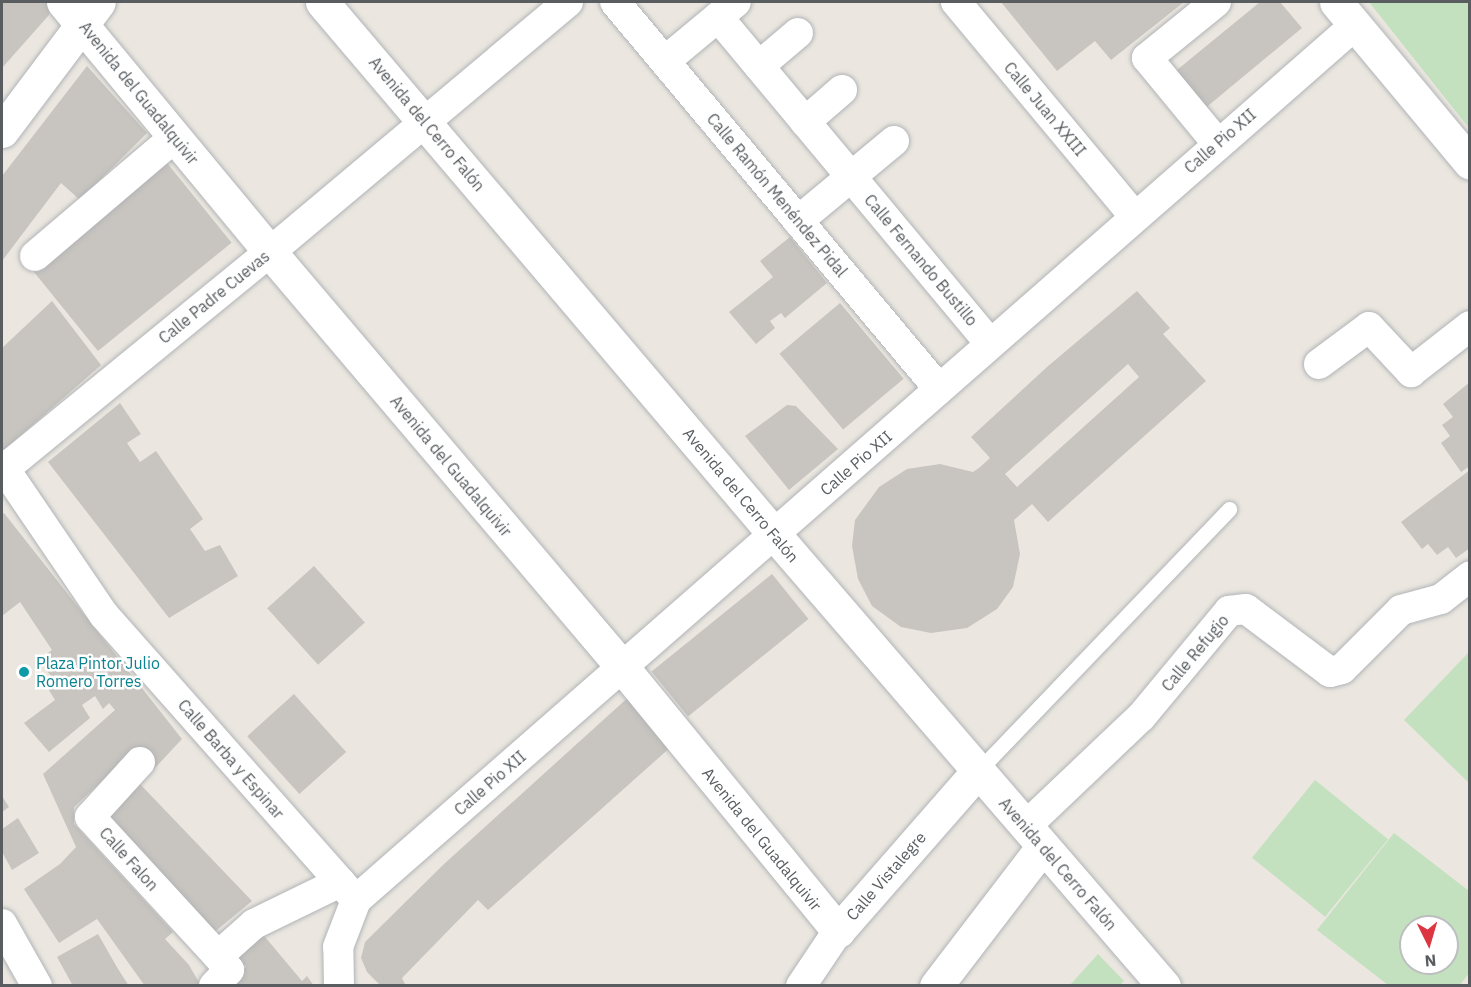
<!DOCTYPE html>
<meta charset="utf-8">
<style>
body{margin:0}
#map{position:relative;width:1471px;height:987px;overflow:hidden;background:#ebe7e0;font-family:"IBM Plex Sans",sans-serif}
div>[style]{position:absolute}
.green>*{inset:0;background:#c3e1be;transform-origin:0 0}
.building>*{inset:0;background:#c8c4bf;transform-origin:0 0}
.roads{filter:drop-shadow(0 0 2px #b1b4b7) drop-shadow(0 0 2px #b1b4b7)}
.lane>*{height:15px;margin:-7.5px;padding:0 7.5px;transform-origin:7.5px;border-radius:7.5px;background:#fff}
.street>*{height:30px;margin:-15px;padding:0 15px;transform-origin:15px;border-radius:15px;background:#fff}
.secondary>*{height:33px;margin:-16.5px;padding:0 16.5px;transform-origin:16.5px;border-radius:16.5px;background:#fff}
.dots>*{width:16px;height:16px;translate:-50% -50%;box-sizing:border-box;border:3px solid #fff;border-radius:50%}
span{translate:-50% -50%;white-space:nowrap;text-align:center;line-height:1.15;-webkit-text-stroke:5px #fff;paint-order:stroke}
.street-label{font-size:16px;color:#595d60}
.culture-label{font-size:16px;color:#0d838f}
.left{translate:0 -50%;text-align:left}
.frame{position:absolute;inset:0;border:3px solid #595d60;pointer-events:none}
.north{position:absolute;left:1399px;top:915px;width:60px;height:60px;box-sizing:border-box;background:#fff;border:2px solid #bdbebf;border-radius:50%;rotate:175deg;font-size:16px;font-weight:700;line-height:24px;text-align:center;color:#595d60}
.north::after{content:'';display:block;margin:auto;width:21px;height:27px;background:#db3641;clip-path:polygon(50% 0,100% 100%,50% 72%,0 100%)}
</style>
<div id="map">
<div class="green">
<div style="clip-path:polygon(1369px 2px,1469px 2px,1469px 128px)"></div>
<div style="clip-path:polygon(1469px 652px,1469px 783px,1404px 720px)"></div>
<div style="left:1315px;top:780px;width:94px;height:100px;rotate:39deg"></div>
<div style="clip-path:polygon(evenodd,1394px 833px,1469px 891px,1469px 973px,1460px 985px,1388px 985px,1317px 930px,1394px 833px,1411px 927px,1447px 927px,1447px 963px,1411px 963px,1411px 927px)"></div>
<div style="clip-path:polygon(1098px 954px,1124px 981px,1120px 985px,1070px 985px)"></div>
</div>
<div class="building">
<div style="clip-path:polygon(2px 2px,47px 2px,50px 8px,49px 15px,2px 68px)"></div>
<div style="clip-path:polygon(1001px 2px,1184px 2px,1111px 60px,1095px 41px,1057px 71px)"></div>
<div style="clip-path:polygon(1260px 2px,1280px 2px,1302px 28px,1203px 110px,1172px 74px)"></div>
<div style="clip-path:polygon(87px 66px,147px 133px,80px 200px,61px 183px,2px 261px,2px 176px)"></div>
<div style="left:163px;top:158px;width:109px;height:172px;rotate:51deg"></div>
<div style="clip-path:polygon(790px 237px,827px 283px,785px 318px,781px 313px,770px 321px,775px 328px,756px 344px,729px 312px,773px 277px,760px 261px)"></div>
<div style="clip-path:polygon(evenodd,1137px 291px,1170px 328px,1163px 334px,1206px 381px,1048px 522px,1032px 504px,1014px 520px,1020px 554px,1013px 587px,997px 609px,967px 628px,931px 633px,901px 627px,872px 606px,858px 579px,852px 546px,855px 520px,879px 487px,907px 469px,940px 464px,973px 472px,979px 468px,990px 458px,971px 437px,1047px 367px,1137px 291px,1128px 364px,1139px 377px,1017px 487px,1005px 474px,1128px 364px)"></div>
<div style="clip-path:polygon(52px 301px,101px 365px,2px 452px,2px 348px)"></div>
<div style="left:840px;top:303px;width:99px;height:79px;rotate:50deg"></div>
<div style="clip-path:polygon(1470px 382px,1470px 466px,1461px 472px,1441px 443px,1450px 436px,1442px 425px,1453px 417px,1443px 404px)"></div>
<div style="clip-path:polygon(120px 403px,141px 434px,127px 443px,140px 462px,156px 451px,203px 519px,190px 529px,205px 551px,220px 545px,238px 576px,169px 618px,48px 462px)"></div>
<div style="clip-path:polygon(787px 405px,796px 406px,838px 449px,789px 490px,745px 436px)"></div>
<div style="clip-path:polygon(1470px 470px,1470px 548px,1456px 558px,1448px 547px,1437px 555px,1428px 544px,1422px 549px,1401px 522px)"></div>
<div style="clip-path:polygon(4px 513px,182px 739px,140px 784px,252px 901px,212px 934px,102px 814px,134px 751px,74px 807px,74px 824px,173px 932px,165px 939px,189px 965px,201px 986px,145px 986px,97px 919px,59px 943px,24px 889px,60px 864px,76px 847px,43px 774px,115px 710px,109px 703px,103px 709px,95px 696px,82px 705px,90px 718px,49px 752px,24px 723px,55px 700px,47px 687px,56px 683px,39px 660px,52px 650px,20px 602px,2px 616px,2px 515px)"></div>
<div style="left:314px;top:566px;width:76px;height:63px;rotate:48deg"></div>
<div style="left:772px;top:574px;width:58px;height:155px;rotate:51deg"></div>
<div style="left:294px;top:694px;width:78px;height:63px;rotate:48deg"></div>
<div style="clip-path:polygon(632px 694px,673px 745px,488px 910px,478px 900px,402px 978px,406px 986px,381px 986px,367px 972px,361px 958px,365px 942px,444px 864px)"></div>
<div style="clip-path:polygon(2px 796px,9px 807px,2px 812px)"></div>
<div style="clip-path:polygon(18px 818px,39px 853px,12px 870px,2px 852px,2px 829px)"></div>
<div style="clip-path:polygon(260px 931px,302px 981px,307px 976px,314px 986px,227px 986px,246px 967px,234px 954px)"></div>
<div style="clip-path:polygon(98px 934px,118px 969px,129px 986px,73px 986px,57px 957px)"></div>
</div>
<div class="roads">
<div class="lane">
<div style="left:978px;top:771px;width:363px;rotate:-46.2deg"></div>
</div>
<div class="street">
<div style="left:615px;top:2px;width:505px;rotate:50.06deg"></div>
<div style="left:956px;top:2px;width:278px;rotate:50.2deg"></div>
<div style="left:1216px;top:2px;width:89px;rotate:140.9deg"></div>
<div style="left:1147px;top:58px;width:110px;rotate:50.5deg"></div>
<div style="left:718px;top:17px;width:425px;rotate:50.2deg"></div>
<div style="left:665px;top:61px;width:92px;rotate:-39.7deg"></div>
<div style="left:759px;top:66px;width:51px;rotate:-40.2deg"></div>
<div style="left:805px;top:122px;width:49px;rotate:-40.9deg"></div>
<div style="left:798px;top:221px;width:125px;rotate:-39.8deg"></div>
<div style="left:35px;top:256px;width:184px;rotate:-40.4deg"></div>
<div style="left:1319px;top:364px;width:62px;rotate:-36.5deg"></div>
<div style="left:1369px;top:327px;width:62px;rotate:47deg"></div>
<div style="left:1411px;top:372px;width:75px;rotate:-37.9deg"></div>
<div style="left:2px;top:465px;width:181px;rotate:55.8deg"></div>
<div style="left:104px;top:615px;width:380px;rotate:48.5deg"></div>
<div style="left:2px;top:471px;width:346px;rotate:-39.3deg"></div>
<div style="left:270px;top:252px;width:389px;rotate:-40deg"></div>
<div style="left:140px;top:762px;width:74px;rotate:132.3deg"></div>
<div style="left:90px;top:817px;width:189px;rotate:47.4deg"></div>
<div style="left:1026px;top:826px;width:158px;rotate:-43.5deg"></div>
<div style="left:1141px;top:717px;width:138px;rotate:-50.3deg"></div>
<div style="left:1229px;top:611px;width:17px;rotate:-7deg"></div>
<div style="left:1246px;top:609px;width:105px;rotate:36.9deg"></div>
<div style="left:1330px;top:672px;width:12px;rotate:-14deg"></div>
<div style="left:1342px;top:669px;width:83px;rotate:-45deg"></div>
<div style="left:1401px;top:610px;width:41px;rotate:-15.4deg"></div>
<div style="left:1441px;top:599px;width:37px;rotate:-38deg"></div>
<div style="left:2px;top:924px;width:71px;rotate:60.6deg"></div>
<div style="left:214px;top:986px;width:22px;rotate:-47deg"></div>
<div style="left:229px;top:970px;width:18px;rotate:-128deg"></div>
<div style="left:218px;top:956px;width:48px;rotate:-41.6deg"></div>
<div style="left:254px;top:924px;width:96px;rotate:-26deg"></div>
<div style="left:339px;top:986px;width:39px;rotate:-91deg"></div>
<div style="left:338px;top:947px;width:50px;rotate:-69deg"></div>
<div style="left:356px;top:900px;width:1328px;rotate:-41.21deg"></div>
<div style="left:801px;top:986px;width:66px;rotate:-56.1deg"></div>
</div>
<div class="secondary">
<div style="left:63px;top:2px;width:325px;rotate:50.4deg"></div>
<div style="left:270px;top:252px;width:546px;rotate:49.68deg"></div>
<div style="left:623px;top:668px;width:340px;rotate:50.7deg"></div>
<div style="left:838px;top:931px;width:213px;rotate:-48.8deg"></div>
<div style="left:322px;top:2px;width:698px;rotate:49.65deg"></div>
<div style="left:774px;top:534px;width:597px;rotate:49.21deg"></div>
<div style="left:1336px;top:2px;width:209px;rotate:50.2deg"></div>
<div style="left:2px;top:131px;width:161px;rotate:-53.1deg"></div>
<div style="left:936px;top:986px;width:176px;rotate:-52.6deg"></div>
</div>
</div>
<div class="dots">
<div style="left:24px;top:672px;background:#0f9aa8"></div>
</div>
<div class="street-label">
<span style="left:139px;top:93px;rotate:51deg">Avenida del Guadalquivir</span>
<span style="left:1045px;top:109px;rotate:50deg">Calle Juan XXIII</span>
<span style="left:427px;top:124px;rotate:50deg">Avenida del Cerro Falón</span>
<span style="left:1220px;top:141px;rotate:-41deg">Calle Pio XII</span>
<span style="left:777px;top:195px;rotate:50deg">Calle Ramón Menéndez Pidal</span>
<span style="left:921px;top:260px;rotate:50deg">Calle Fernando Bustillo</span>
<span style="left:214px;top:297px;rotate:-39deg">Calle Padre Cuevas</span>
<span style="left:856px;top:463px;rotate:-41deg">Calle Pio XII</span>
<span style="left:451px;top:466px;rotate:50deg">Avenida del Guadalquivir</span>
<span style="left:741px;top:495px;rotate:50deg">Avenida del Cerro Falón</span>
<span style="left:1195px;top:653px;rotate:-50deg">Calle Refugio</span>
<span style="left:231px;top:759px;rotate:49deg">Calle Barba y Espinar</span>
<span style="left:490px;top:783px;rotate:-41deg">Calle Pio XII</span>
<span style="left:762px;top:839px;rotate:51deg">Avenida del Guadalquivir</span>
<span style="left:129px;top:859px;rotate:48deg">Calle Falon</span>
<span style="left:1058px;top:864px;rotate:49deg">Avenida del Cerro Falón</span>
<span style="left:886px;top:876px;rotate:-49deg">Calle Vistalegre</span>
</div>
<div class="culture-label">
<span class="left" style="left:36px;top:672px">Plaza Pintor Julio<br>Romero Torres</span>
</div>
<div class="frame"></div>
<div class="north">N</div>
</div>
